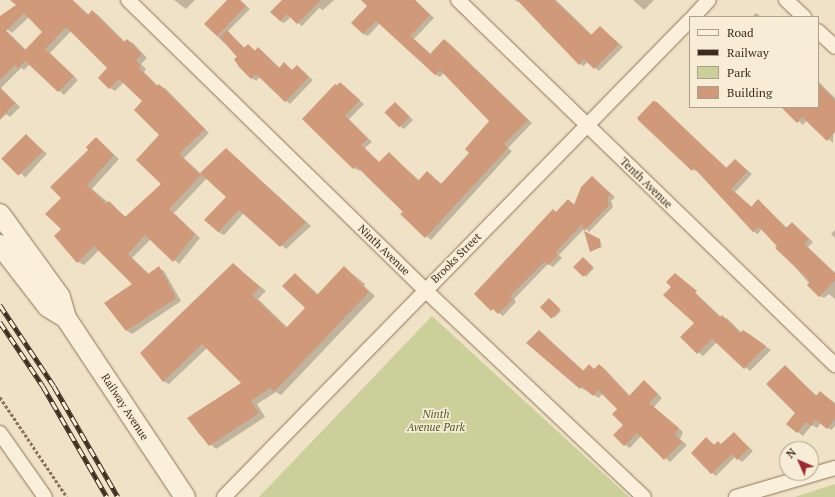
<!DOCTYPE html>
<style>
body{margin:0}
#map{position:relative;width:835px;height:497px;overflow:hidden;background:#f0e2c6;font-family:"PT Serif",serif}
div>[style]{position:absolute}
.green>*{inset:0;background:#cbcf99}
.shadow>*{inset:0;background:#0003;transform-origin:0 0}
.building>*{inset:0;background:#d09a7a;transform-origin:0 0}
.path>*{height:2.5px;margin-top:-1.25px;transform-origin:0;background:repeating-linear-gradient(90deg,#8c735b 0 3px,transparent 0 5px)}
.roads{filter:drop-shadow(0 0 1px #8c735b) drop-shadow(0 0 1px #8c735b)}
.minor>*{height:14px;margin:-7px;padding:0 7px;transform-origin:7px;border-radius:7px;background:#faefda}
.secondary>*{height:20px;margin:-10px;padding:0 10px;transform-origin:10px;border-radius:10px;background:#faefda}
.rail>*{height:4.5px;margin-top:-2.25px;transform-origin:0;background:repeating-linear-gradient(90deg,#f7ecd6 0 9px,#3c2c1f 0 18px);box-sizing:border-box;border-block:1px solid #3c2c1f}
span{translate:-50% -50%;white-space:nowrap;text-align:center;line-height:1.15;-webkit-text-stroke:3.5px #f7ecd6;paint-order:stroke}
.street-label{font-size:11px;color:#3c2c1f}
.park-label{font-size:11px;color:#4e5925;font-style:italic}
.legend{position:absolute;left:689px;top:16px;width:130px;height:92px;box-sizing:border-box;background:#f7ecd6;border:1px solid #ac9f8d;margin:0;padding:5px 7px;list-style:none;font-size:12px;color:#3c2c1f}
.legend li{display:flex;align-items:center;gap:8px;height:20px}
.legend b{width:20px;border:1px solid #ac9f8d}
.north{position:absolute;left:779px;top:441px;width:40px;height:40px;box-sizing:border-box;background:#f7ecd6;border:1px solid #ac9f8d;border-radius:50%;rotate:315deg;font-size:11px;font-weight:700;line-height:16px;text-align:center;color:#3c2c1f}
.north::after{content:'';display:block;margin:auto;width:14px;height:18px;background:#9e282e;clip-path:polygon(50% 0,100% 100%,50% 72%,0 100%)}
</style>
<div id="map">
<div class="green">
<div style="clip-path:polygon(432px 316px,629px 497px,259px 497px)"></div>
<div style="clip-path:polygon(835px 484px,835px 497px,795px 497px)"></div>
</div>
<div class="shadow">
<div style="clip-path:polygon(21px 0,73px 0,89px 15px,92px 12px,98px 15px,125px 42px,127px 40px,133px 43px,147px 58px,141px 64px,146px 69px,144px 72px,158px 86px,165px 88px,209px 133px,184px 158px,201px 174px,226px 149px,311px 226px,286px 249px,244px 213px,224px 235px,218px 232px,227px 197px,207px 178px,174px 213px,200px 238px,179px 264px,151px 239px,132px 258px,149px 274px,159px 268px,164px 271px,181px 301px,132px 334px,126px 330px,134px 284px,99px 250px,84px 265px,78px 262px,62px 229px,62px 198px,96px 138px,119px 159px,92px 189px,126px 217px,162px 184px,161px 135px,144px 101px,124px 82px,115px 91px,110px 88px,108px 68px,71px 31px,50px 53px,78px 80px,64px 95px,30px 64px,24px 70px,21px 68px,1px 88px,20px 107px,10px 117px,6px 114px,0 120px,0 32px,2px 29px,8px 32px,26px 50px,44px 31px,29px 17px,12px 33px,0 24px,0 18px,6px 12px,9px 14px)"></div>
<div style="clip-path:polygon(174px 0,195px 0,186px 9px)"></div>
<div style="clip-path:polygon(228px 0,240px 0,250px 9px,227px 32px,245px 48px,248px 45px,256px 51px,258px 49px,262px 51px,280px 68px,284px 64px,293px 70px,297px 66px,313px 80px,290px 104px,260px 77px,256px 81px,252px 78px,238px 57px,205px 24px)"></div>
<div style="clip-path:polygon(283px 0,334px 0,323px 10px,319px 8px,302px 26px,291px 17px,284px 23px,280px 21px)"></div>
<div style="clip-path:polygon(363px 0,415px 0,434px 18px,414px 39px,431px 54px,444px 40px,449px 43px,532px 123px,508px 148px,512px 151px,431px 240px,402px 214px,404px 212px,360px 169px,359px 171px,354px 168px,304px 119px,335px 85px,340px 84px,364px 104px,349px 119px,372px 142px,365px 148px,380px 163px,389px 153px,420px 181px,427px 173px,442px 184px,471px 153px,491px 121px,444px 73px,440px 77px,436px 75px,380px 23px,368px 36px,363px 34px,369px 6px)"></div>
<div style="clip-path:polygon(514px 0,556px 0,592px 35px,600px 27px,623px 47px,599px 71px,588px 62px,583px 66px,541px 26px,543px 23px,521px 3px)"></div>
<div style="clip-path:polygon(633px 0,654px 0,644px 10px)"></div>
<div style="clip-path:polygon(756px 13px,760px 16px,761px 17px,752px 17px)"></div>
<div style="clip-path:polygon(818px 81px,835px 98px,833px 143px,807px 120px,803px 125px,782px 107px,818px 107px)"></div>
<div style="clip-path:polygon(395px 103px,413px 120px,404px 129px,400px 126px)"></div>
<div style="clip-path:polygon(656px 103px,727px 168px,735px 160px,752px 174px,735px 192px,752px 207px,758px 200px,787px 228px,792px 223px,813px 242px,808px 247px,835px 273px,835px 299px,829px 294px,824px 298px,820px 296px,762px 229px,758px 234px,754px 232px,698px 171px,692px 170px)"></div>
<div style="left:26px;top:135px;width:28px;height:32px;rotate:42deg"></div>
<div style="clip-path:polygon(592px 177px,615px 197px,611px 201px,613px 207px,589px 232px,585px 228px,559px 255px,562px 258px,553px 267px,548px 264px,514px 299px,516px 302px,503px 316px,499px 313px,557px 212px,568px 200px,575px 205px)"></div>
<div style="clip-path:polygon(835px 230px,835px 238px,831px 234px)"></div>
<div style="clip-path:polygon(600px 240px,602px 247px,591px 251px)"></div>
<div style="clip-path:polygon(585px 259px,594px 268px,586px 277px,575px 267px)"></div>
<div style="clip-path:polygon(233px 265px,266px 291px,258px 299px,288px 328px,306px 308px,295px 274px,319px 295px,344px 267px,365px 284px,364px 286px,375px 296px,281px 395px,276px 392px,257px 404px,265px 417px,216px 449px,199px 434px,189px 419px,242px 383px,207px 348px,169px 384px,163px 381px)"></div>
<div style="clip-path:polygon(680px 278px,721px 317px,728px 319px,742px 333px,749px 334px,771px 350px,750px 371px,717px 342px,703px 356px,681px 337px,696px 323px)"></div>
<div style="clip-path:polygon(551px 300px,561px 311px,554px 318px,552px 317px)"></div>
<div style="clip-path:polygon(539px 331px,584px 371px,589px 365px,595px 370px,599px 365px,604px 368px,630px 396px,644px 382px,649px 385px,662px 398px,654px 407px,683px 432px,680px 439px,687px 445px,670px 462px,641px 436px,630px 448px,625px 445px,625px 425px,618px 409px,603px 393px,599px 398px,581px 388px,528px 343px)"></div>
<div style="clip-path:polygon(785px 367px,817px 396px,820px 392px,835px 403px,835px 426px,831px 430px,821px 423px,817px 428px,812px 425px,803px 436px,787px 424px,796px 413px)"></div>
<div style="clip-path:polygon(734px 433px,753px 451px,742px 462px,735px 457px,716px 476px,712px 473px,707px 439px,715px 445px,722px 445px)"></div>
</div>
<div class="building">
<div style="clip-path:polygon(evenodd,10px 0,72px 0,88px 15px,92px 10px,124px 42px,127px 39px,142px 54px,136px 60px,141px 66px,139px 68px,157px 86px,159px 84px,205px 129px,179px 154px,201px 175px,169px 209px,195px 234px,173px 262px,145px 235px,128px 254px,148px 274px,159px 266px,176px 298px,126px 331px,104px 303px,132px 284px,94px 246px,77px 263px,54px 236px,61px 229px,45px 214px,61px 198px,50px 187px,88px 150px,86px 147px,96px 137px,114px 155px,87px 185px,106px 204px,109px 201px,125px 217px,161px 184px,136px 160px,159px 135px,134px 110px,142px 101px,119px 79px,109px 89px,98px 78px,107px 68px,66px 27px,45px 49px,74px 76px,58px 92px,25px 61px,18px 68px,15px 65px,0 80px,0 16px,16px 5px,10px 0,24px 13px,42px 32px,25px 50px,6px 31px,24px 13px)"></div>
<div style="clip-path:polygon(227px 0,240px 0,246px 6px,217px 36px,204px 24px)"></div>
<div style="clip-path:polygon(282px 0,321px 0,297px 24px,287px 14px,280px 21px,270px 12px)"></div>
<div style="clip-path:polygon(361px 0,415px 0,430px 15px,410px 36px,430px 54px,444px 39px,528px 120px,504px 144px,508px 148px,425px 238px,400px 214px,403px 212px,356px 166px,353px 169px,302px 119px,335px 84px,337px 86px,340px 82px,360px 100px,345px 116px,368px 139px,361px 145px,379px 162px,389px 152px,418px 181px,427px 171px,441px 184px,469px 153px,465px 149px,489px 121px,440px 70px,435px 75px,376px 21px,363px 34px,351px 23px,367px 6px)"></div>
<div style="clip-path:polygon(517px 0,554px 0,591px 35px,600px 26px,619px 44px,594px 69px,584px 59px,579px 65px)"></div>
<div style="clip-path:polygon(227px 30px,244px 48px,248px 44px,255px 51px,258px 47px,279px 68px,284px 62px,292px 70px,297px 65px,309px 77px,285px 102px,256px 74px,251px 79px,239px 67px,234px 59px,237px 57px,220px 37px)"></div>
<div style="clip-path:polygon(818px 83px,835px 100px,835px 132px,827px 141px,802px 117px,797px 123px,781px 107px,818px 107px)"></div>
<div style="clip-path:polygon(0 88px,15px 103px,0 119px)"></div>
<div style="clip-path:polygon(653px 101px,657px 102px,726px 168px,735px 159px,748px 171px,731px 189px,751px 207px,758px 199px,786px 228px,792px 222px,809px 239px,804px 244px,835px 273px,835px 280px,819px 297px,807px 285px,810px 282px,807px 278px,775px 248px,777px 246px,759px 227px,753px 232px,694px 168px,692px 171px,640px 122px,637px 118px)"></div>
<div style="left:395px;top:102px;width:21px;height:15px;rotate:45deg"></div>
<div style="left:26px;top:134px;width:24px;height:35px;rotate:45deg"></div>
<div style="clip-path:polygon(226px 148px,306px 222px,280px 247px,239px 210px,218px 232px,204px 220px,226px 197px,200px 173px)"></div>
<div style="clip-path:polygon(592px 176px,611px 194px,607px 198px,609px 205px,584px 231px,582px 224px,556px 252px,558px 255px,548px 265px,544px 262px,510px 296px,513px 299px,498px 314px,493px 309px,491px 311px,474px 294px,553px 209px,556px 212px,568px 199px,574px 205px,581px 187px)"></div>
<div style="clip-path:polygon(584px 231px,600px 239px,600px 247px,590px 252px)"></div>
<div style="left:583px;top:257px;width:14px;height:14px;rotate:45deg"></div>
<div style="clip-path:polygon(233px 263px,260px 287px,252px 295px,286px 328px,305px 308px,282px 286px,295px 273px,317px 295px,344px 266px,369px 292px,274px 392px,270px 388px,251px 401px,259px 413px,209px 446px,187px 418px,241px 383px,202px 344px,163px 382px,140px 353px)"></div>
<div style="clip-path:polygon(675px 273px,697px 291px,695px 293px,720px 317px,722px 315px,740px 333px,743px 330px,766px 346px,744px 369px,712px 339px,697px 354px,680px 337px,694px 323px,663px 295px,671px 287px,666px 282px)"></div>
<div style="left:549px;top:298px;width:16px;height:13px;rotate:45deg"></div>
<div style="clip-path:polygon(539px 330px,583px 371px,589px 364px,594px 369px,599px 364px,629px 396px,644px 380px,658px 394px,649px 403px,679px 428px,675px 435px,682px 442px,664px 460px,637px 433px,624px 446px,613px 435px,623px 425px,612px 414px,617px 409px,598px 390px,593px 396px,582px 386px,580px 389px,526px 343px)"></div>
<div style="clip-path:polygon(785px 365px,816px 396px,820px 391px,835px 404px,835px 419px,827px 429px,816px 420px,811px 426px,806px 422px,797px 433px,786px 424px,795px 413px,766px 384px)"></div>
<div style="clip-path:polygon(734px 432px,749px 448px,737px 460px,732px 454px,711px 474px,691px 453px,706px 437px,714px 445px,718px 441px,721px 444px)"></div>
</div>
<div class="path">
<div style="left:0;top:397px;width:120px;rotate:56.2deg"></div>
</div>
<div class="roads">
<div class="minor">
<div style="left:128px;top:0;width:415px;rotate:44.3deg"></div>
<div style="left:425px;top:290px;width:301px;rotate:43.4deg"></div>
<div style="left:458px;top:0;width:525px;rotate:44.07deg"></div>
<div style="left:786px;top:0;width:25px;rotate:43deg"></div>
<div style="left:693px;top:17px;width:23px;rotate:-47deg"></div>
<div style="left:818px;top:31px;width:23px;rotate:43deg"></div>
<div style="left:0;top:433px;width:78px;rotate:54.9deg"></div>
<div style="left:224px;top:497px;width:667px;rotate:-45.67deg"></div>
<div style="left:736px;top:497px;width:103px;rotate:-16.3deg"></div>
</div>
<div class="secondary">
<div style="left:0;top:214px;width:102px;rotate:54.1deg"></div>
<div style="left:60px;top:297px;width:22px;rotate:74deg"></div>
<div style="left:66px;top:318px;width:215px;rotate:56.4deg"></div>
<div style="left:0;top:245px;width:78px;rotate:52.3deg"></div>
<div style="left:48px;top:307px;width:21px;rotate:31deg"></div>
</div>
</div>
<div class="rail">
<div style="left:0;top:305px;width:97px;rotate:56.3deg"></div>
<div style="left:54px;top:386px;width:128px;rotate:60deg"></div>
<div style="left:0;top:322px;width:77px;rotate:56.1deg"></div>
<div style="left:43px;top:386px;width:128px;rotate:60deg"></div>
</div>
<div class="street-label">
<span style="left:646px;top:183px;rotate:44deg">Tenth Avenue</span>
<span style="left:384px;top:250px;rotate:44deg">Ninth Avenue</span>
<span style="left:456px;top:258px;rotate:-45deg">Brooks Street</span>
<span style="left:125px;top:407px;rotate:57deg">Railway Avenue</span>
</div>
<div class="park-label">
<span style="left:436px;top:421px">Ninth<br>Avenue Park</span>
</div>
<ul class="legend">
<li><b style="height:5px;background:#faefda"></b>Road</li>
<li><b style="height:5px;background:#3c2c1f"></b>Railway</li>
<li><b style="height:11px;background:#cbcf99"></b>Park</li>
<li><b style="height:11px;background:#d09a7a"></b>Building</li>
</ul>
<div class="north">N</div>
</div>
